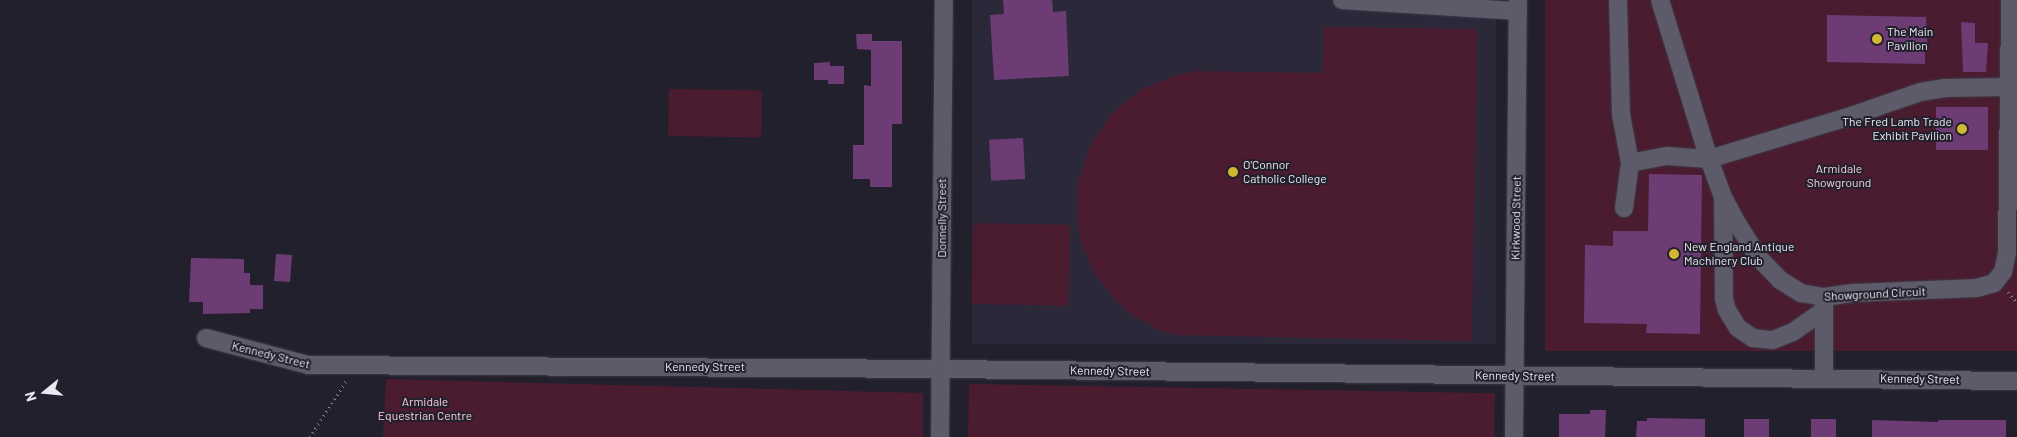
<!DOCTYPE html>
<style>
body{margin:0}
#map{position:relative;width:2017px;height:437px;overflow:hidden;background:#22202c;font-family:Barlow,sans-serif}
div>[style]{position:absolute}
.built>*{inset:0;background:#2b283a;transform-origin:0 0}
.green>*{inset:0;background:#4b1b2f;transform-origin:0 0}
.building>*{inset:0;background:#6e3c74;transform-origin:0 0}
.path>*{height:3px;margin-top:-1.5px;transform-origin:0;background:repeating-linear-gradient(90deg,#898892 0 1px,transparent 0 5px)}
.roads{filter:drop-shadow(0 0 1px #3d3b45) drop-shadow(0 0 1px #3d3b45)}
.minor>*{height:18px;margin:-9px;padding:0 9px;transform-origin:9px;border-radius:9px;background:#5d5b6a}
.dots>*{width:14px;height:14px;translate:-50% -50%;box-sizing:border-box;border:2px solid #22202c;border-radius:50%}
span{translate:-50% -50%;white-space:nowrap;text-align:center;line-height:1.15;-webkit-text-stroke:4px #22202c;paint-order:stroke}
.poi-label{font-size:12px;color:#e9e8f1}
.left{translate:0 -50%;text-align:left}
.right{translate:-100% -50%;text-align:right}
.park-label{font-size:12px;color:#facddc}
.street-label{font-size:12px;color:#e9e8f1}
.north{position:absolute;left:20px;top:367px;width:50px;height:50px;-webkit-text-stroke:4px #22202c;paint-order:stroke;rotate:253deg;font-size:14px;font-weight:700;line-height:20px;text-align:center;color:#e9e8f1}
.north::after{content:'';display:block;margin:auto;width:18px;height:22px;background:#e9e8f1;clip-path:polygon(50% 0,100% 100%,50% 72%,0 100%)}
</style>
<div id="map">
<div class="built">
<div style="left:972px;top:0;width:524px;height:344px"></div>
</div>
<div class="green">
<div style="left:1545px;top:0;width:472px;height:351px"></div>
<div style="clip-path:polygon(1324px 27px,1477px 29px,1472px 341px,1176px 335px,1159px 330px,1128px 312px,1115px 299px,1093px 271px,1080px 238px,1077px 220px,1078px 183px,1090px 146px,1111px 114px,1142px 89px,1177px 75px,1196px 71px,1323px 73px)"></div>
<div style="left:669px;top:89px;width:93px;height:47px;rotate:1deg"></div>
<div style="left:973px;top:223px;width:97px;height:81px;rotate:1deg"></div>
<div style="clip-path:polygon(386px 379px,923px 393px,923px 437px,383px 437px)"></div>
<div style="left:969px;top:384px;width:526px;height:53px;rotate:1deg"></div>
</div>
<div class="building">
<div style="clip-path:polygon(1003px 0,1052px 0,1053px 12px,1066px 11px,1069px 76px,994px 80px,990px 15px,1004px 14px)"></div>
<div style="clip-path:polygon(1827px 15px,1926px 17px,1928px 52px,1925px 51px,1925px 64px,1827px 62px)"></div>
<div style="clip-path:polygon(1961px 22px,1975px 23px,1975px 43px,1988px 43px,1986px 72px,1963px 72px)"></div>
<div style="clip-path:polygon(856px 34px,872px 34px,872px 41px,902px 41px,902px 124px,892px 124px,892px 187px,870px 187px,870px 179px,853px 179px,853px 145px,864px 145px,864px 85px,871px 86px,871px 50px,857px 49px)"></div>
<div style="clip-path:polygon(830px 62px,830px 66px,844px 66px,844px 84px,828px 84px,828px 80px,814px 80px,814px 63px)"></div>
<div style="left:1936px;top:107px;width:52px;height:43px"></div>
<div style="left:1023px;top:138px;width:41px;height:34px;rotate:87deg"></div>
<div style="clip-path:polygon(1649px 174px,1702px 175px,1700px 334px,1646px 333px,1647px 324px,1584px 323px,1585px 245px,1613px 246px,1613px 231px,1648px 231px)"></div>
<div style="left:276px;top:254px;width:16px;height:27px;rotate:4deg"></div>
<div style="clip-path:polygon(191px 258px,244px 259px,244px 273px,250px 273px,250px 285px,263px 285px,263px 309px,250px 309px,250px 313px,203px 314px,203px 302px,189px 302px)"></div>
<div style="clip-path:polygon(1590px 410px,1606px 410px,1605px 437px,1559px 437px,1559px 414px,1590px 414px)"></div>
<div style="clip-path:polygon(1647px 418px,1705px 419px,1705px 437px,1636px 437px,1637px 421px,1647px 421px)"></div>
<div style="left:1744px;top:419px;width:25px;height:18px"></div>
<div style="left:1811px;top:419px;width:25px;height:18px"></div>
<div style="clip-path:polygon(1872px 420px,1938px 422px,1938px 420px,2006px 420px,2006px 437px,1872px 437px)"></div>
</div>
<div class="path">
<div style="left:2008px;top:292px;width:14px;rotate:51deg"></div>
<div style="left:310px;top:437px;width:67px;rotate:-57.3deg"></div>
</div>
<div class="roads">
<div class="minor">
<div style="left:1342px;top:0;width:176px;rotate:3.6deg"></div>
<div style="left:1618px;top:0;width:114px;rotate:88.5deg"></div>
<div style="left:1621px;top:114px;width:50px;rotate:79.6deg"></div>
<div style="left:1630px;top:163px;width:38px;rotate:-11deg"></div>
<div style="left:1667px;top:156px;width:42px;rotate:4.1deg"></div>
<div style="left:1709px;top:159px;width:142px;rotate:-16.8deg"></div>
<div style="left:1845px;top:118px;width:79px;rotate:-19.1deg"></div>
<div style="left:1920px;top:92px;width:24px;rotate:-9deg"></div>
<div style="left:1944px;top:88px;width:65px;rotate:-0.9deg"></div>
<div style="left:1660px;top:0;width:166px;rotate:72.9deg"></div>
<div style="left:1709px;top:159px;width:40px;rotate:69.8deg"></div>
<div style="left:1723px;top:197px;width:30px;rotate:62deg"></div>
<div style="left:1737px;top:223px;width:40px;rotate:58deg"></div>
<div style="left:1758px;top:257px;width:32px;rotate:46deg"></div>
<div style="left:1780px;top:280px;width:25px;rotate:32deg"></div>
<div style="left:1801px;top:293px;width:23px;rotate:10deg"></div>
<div style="left:1824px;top:297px;width:29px;rotate:-8deg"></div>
<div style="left:1853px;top:293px;width:124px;rotate:-2.3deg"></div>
<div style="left:1977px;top:288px;width:18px;rotate:-16deg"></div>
<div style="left:1994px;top:283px;width:14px;rotate:-51deg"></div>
<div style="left:2003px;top:272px;width:19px;rotate:-78deg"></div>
<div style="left:2007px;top:253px;width:253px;rotate:-89.3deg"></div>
<div style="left:1723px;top:200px;width:99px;rotate:89.4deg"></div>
<div style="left:1724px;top:299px;width:11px;rotate:75deg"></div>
<div style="left:1727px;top:310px;width:21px;rotate:59deg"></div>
<div style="left:1738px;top:328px;width:18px;rotate:34deg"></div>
<div style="left:1753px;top:338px;width:20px;rotate:6deg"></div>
<div style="left:1773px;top:340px;width:22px;rotate:-22deg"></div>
<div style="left:1793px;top:332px;width:38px;rotate:-35deg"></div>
<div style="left:1624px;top:208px;width:45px;rotate:-82.4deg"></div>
<div style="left:1824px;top:303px;width:75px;rotate:90deg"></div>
<div style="left:206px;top:338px;width:106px;rotate:14.8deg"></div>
<div style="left:308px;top:365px;width:633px;rotate:0.36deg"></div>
<div style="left:941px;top:369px;width:1076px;rotate:0.64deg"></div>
<div style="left:940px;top:437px;width:437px;rotate:-89.5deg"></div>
<div style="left:1514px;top:437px;width:437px;rotate:-89.5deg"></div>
</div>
</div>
<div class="dots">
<div style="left:1877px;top:39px;background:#d4b635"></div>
<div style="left:1962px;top:129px;background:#d4b635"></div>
<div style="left:1233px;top:172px;background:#d4b635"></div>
<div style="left:1674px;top:254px;background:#d4b635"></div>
</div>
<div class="poi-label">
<span class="left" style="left:1887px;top:39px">The Main<br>Pavilion</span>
<span class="right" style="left:1952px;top:129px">The Fred Lamb Trade<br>Exhibit Pavilion</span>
<span class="left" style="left:1243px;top:172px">O'Connor<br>Catholic College</span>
<span class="left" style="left:1684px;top:254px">New England Antique<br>Machinery Club</span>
</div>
<div class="park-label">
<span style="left:1839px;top:176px">Armidale<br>Showground</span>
<span style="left:425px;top:409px">Armidale<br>Equestrian Centre</span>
</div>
<div class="street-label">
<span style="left:942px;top:218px;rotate:-90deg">Donnelly Street</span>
<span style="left:1516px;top:218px;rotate:-89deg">Kirkwood Street</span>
<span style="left:1875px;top:294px;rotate:-3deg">Showground Circuit</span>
<span style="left:271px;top:355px;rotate:14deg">Kennedy Street</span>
<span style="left:705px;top:367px">Kennedy Street</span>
<span style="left:1110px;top:371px;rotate:1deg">Kennedy Street</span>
<span style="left:1515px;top:376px;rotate:1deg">Kennedy Street</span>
<span style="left:1920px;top:379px;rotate:1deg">Kennedy Street</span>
</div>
<div class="north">N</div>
</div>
